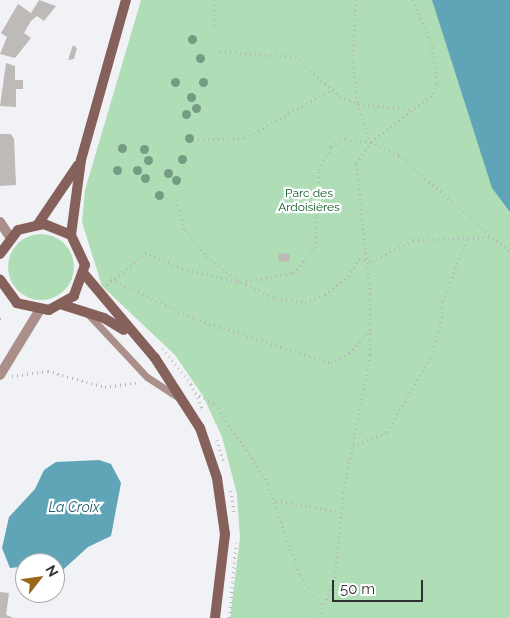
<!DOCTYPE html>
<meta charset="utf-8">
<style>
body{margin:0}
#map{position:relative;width:510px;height:618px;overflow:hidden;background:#f1f2f5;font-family:Raleway,sans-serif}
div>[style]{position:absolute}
.green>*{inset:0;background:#afddb6}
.round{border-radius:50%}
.water>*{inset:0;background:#5fa4b7}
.building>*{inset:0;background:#bdbab8;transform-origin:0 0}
.path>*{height:2.5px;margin-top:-1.25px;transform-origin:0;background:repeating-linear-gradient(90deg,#b6b7b9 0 1px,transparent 0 5px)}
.service>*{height:7px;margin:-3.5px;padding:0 3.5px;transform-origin:3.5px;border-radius:3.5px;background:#aa8f8a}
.minor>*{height:10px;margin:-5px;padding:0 5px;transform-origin:5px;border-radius:5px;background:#aa8f8a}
.secondary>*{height:10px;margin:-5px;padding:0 5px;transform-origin:5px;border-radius:5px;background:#86605a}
.trees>*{width:9px;height:9px;margin:-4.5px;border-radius:50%;background:#749c83}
span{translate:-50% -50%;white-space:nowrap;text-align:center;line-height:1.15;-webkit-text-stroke:4.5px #fff;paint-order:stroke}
.park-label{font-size:12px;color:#0d5625}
.water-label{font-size:14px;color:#215a68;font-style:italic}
.north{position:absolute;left:15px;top:553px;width:50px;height:50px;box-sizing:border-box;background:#fff;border:1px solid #acacad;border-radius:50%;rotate:60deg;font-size:14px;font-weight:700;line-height:20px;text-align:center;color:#303031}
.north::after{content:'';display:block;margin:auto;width:18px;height:22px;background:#986719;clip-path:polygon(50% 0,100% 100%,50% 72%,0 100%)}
.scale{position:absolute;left:332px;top:580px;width:91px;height:22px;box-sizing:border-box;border:2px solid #303031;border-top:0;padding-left:6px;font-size:15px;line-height:18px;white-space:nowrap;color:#303031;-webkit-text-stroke:4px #fff;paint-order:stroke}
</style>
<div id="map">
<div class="green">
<div style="clip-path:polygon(141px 0,510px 0,510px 618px,230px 618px,240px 538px,237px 494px,222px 437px,203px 396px,175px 355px,102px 286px,82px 222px,85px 190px)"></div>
<div class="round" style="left:8px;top:234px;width:66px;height:66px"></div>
</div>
<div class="water">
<div style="clip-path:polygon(432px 0,510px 0,510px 212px,492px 188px)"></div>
<div style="clip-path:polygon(99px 460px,111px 464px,121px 483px,111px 536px,88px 547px,55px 577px,55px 563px,10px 568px,2px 548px,9px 517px,35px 489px,44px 470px,56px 462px)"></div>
</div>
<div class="building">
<div style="clip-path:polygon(39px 0,56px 6px,44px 21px,37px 16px,31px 21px,24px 33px,31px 38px,15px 58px,0 54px,7px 37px,1px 33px,18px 4px,31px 13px)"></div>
<div style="clip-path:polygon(73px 45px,77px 48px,74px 59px,68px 60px)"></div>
<div style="clip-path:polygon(6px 63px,15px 66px,15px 80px,23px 80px,23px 89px,16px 89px,16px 107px,0 106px)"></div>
<div style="clip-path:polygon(0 134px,11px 134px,14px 139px,16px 185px,0 186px)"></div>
<div style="left:279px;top:253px;width:11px;height:8px;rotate:5deg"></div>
<div style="clip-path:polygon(0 592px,9px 593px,6px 615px,14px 618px,0 618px)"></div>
</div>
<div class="path">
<div style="left:214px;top:0;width:26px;rotate:88deg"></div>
<div style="left:356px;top:0;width:62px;rotate:92.8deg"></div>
<div style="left:353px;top:62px;width:42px;rotate:83.2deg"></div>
<div style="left:358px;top:104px;width:40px;rotate:71.1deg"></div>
<div style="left:220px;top:51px;width:75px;rotate:4.6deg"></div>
<div style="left:295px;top:57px;width:60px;rotate:40.9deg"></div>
<div style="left:340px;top:96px;width:20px;rotate:24deg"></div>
<div style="left:358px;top:104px;width:51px;rotate:5.6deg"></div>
<div style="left:198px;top:139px;width:47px;rotate:-1.2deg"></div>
<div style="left:245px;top:138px;width:98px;rotate:-29.2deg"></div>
<div style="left:176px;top:200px;width:31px;rotate:73deg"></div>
<div style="left:185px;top:230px;width:34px;rotate:50deg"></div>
<div style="left:207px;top:256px;width:43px;rotate:37.4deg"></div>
<div style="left:241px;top:282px;width:38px;rotate:25deg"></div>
<div style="left:276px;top:298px;width:29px;rotate:8deg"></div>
<div style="left:305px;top:302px;width:21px;rotate:-19deg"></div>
<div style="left:325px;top:295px;width:30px;rotate:-40deg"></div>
<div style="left:348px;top:276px;width:20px;rotate:-57deg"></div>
<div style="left:359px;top:259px;width:13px;rotate:9deg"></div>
<div style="left:372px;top:261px;width:46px;rotate:-27.1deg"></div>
<div style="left:413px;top:240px;width:80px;rotate:-2.1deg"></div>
<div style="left:111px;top:279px;width:93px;rotate:25.5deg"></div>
<div style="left:195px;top:319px;width:143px;rotate:17.9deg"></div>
<div style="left:331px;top:363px;width:21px;rotate:-29deg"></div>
<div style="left:349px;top:353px;width:33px;rotate:-47deg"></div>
<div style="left:107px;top:285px;width:50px;rotate:-40.1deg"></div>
<div style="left:145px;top:253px;width:45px;rotate:22deg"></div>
<div style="left:187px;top:270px;width:55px;rotate:12.5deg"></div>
<div style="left:241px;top:282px;width:53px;rotate:-9.8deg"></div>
<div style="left:293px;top:273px;width:33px;rotate:-49deg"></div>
<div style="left:315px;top:248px;width:78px;rotate:-87.1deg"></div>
<div style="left:319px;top:170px;width:27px;rotate:-63deg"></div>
<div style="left:331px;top:146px;width:16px;rotate:-27deg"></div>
<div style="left:345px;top:139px;width:26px;rotate:7deg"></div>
<div style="left:371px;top:142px;width:31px;rotate:25deg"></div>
<div style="left:399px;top:155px;width:147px;rotate:41.1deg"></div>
<div style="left:0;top:319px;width:5px"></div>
<div style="left:163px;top:348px;width:46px;rotate:52.1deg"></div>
<div style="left:191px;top:384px;width:29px;rotate:65deg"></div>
<div style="left:12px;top:376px;width:36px;rotate:-8deg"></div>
<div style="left:48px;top:371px;width:59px;rotate:15.7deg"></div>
<div style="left:105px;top:387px;width:34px;rotate:-8deg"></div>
<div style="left:195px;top:393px;width:23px;rotate:29deg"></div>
<div style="left:215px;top:404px;width:91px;rotate:55.8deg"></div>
<div style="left:266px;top:479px;width:102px;rotate:70.5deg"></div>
<div style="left:300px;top:575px;width:40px;rotate:53deg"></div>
<div style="left:217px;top:440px;width:22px;rotate:72deg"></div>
<div style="left:353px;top:446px;width:37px;rotate:-22deg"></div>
<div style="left:387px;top:432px;width:88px;rotate:-59.9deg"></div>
<div style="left:431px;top:356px;width:40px;rotate:-74deg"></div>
<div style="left:442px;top:318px;width:17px;rotate:-90deg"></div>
<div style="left:442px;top:301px;width:66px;rotate:-67.7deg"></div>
<div style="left:231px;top:491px;width:24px;rotate:81deg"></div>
<div style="left:276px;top:500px;width:65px;rotate:10.6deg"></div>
<div style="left:229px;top:618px;width:75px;rotate:-84.7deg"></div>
<div style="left:318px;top:618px;width:43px;rotate:-67deg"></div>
<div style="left:335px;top:578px;width:85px;rotate:-84.6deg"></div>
<div style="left:343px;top:493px;width:141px;rotate:-78.9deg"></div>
<div style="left:370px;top:355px;width:61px;rotate:-90deg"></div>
<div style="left:370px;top:294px;width:132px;rotate:-96.1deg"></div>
<div style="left:356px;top:163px;width:26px;rotate:-54deg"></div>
<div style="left:371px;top:142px;width:78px;rotate:-37.7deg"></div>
<div style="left:433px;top:94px;width:12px;rotate:-70deg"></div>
<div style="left:437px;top:83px;width:36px;rotate:-98deg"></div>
<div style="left:432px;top:47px;width:51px;rotate:-112deg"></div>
</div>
<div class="service">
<div style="left:88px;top:314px;width:86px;rotate:46.9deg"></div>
<div style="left:147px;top:377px;width:38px;rotate:33deg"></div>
</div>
<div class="minor">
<div style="left:0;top:222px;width:18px;rotate:56deg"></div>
<div style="left:0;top:375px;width:75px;rotate:-58.6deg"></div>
</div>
<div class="secondary">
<div style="left:38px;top:224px;width:71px;rotate:-55.9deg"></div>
<div style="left:71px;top:235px;width:76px;rotate:-82.4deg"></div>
<div style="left:81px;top:160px;width:166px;rotate:-74.3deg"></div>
<div style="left:0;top:254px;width:30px;rotate:-53deg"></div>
<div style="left:18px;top:230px;width:27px;rotate:-13deg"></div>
<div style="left:44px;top:224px;width:29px;rotate:22deg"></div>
<div style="left:71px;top:235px;width:33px;rotate:65deg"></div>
<div style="left:85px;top:265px;width:33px;rotate:110deg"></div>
<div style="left:74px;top:296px;width:29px;rotate:151deg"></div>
<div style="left:49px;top:310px;width:33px;rotate:-168deg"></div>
<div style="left:17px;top:303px;width:29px;rotate:-126deg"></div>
<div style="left:85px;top:275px;width:109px;rotate:49.9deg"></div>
<div style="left:155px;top:358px;width:83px;rotate:57.3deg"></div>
<div style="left:200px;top:428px;width:53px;rotate:71.2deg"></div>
<div style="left:217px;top:478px;width:57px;rotate:81.9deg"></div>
<div style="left:225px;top:534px;width:85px;rotate:96.8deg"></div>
<div style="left:63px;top:305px;width:43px;rotate:17.6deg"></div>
<div style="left:104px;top:318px;width:23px;rotate:31deg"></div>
</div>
<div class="trees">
<div style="left:192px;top:39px"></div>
<div style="left:200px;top:58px"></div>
<div style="left:175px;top:82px"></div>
<div style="left:203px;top:82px"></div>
<div style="left:191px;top:97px"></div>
<div style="left:196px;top:108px"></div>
<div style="left:186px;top:114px"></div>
<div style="left:189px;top:138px"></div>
<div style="left:122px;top:148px"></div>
<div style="left:144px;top:149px"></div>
<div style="left:182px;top:159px"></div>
<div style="left:148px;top:160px"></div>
<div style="left:117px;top:170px"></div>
<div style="left:137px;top:170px"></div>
<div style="left:168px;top:173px"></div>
<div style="left:145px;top:178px"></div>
<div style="left:176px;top:180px"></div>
<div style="left:159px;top:195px"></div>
</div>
<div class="park-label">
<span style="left:309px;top:201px">Parc des<br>Ardoisières</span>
</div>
<div class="water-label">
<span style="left:74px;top:507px">La Croix</span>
</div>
<div class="north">N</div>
<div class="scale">50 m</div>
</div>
